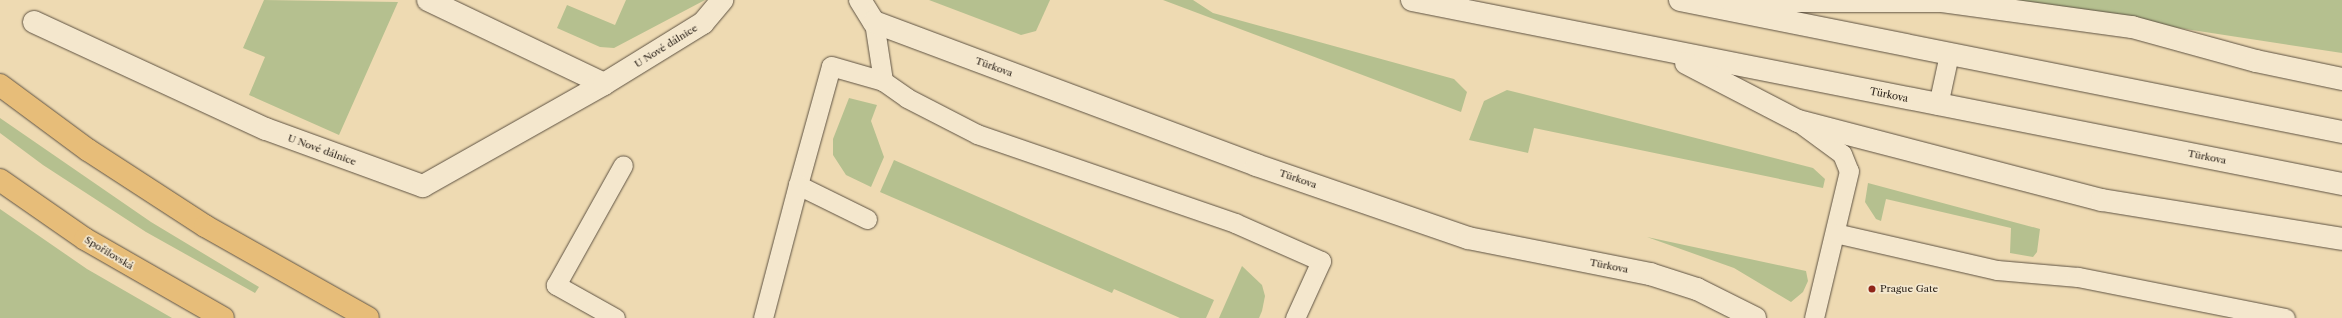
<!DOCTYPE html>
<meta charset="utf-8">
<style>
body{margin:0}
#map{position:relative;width:2342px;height:318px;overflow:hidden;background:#eedab2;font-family:"Libre Caslon Text",serif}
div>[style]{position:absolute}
.green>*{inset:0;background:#b5c08f}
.roads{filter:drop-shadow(0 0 1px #5e5242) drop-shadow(0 0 1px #5e5242)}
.lane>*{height:19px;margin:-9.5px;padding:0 9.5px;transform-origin:9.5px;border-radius:9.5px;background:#f4e7cd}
.street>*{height:22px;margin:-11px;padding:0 11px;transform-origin:11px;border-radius:11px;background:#f4e7cd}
.secondary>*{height:22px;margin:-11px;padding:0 11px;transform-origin:11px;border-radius:11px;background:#f4e7cd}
.highway>*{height:22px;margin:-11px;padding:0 11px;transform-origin:11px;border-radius:11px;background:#e7bd79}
.dots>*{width:11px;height:11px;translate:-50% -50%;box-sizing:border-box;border:2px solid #f4e7cd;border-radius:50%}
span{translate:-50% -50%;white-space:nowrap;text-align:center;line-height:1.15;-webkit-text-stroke:3.5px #f4e7cd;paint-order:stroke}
.street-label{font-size:10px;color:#2e251c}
.poi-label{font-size:10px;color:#2e251c}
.left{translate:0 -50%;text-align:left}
</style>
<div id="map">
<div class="green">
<div style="clip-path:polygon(264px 0,398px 2px,339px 135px,249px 95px,265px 57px,243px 48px)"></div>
<div style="clip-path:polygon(626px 0,705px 0,614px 48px,600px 47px,557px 28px,567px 5px,615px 25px)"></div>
<div style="clip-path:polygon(929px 0,1050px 0,1036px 31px,1021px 35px)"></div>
<div style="clip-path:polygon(1163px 0,1193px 0,1213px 13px,1454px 79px,1467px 92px,1461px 112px)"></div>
<div style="clip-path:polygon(1997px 0,2342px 0,2342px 53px)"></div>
<div style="clip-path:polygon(1507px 90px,1813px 168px,1825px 179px,1823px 188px,1534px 128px,1528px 153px,1469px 140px,1484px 101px)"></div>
<div style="clip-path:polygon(849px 98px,877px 105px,871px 121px,884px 157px,871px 187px,846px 175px,833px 155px,833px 139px)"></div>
<div style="clip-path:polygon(0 118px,151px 222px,259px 287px,255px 293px,146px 232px,43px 165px,0 133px)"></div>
<div style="clip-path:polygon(894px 160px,1214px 300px,1206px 318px,1180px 318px,1114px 289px,1112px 293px,880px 192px)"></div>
<div style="clip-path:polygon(1868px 183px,2040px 229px,2037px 252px,2033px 257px,2010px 253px,2011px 228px,1886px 199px,1881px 221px,1876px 219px,1865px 202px)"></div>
<div style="clip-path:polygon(0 209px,87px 269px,172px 318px,0 318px)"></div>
<div style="clip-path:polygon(1647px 237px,1806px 271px,1808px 281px,1803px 292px,1791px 302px,1734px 268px)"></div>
<div style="clip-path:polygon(1242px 266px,1262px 285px,1265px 296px,1262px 311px,1259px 318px,1219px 318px)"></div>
</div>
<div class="roads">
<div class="lane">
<div style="left:874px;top:22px;width:60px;rotate:81.3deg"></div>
<div style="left:883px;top:81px;width:29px;rotate:35deg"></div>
<div style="left:907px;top:98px;width:79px;rotate:27.2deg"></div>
<div style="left:977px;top:134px;width:273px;rotate:19deg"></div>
<div style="left:1235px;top:223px;width:94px;rotate:23.8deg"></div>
<div style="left:1321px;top:261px;width:63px;rotate:114.5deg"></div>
<div style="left:1938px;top:105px;width:52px;rotate:-77.8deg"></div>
<div style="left:1800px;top:123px;width:52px;rotate:36.4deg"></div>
<div style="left:1842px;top:154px;width:18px;rotate:68deg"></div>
<div style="left:1849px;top:171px;width:151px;rotate:103.4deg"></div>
<div style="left:867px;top:219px;width:77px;rotate:-153.8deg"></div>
<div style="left:798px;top:185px;width:123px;rotate:-74.5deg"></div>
<div style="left:831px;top:66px;width:54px;rotate:16.1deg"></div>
<div style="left:1835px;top:233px;width:166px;rotate:12.9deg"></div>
<div style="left:1997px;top:270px;width:81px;rotate:4.9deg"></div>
<div style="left:2078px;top:277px;width:211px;rotate:11.2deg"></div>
<div style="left:615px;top:318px;width:68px;rotate:-150.8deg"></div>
<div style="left:556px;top:285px;width:137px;rotate:-60.8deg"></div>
<div style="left:763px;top:318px;width:138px;rotate:-75.3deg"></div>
</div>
<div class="street">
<div style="left:428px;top:0;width:195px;rotate:25.5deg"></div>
<div style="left:860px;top:0;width:26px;rotate:58deg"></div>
<div style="left:874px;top:22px;width:408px;rotate:20.5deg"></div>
<div style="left:1256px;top:165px;width:224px;rotate:19deg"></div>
<div style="left:1468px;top:238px;width:186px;rotate:11.2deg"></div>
<div style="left:1650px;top:274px;width:49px;rotate:17.7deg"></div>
<div style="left:1697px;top:289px;width:65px;rotate:26.6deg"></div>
<div style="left:34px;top:22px;width:255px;rotate:24.8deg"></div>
<div style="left:266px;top:129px;width:167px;rotate:20deg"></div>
<div style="left:423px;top:186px;width:208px;rotate:-29.4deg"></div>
<div style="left:604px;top:84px;width:116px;rotate:-31.6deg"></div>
<div style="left:703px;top:23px;width:30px;rotate:-50deg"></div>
</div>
<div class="secondary">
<div style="left:1412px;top:0;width:948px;rotate:11.19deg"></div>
<div style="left:1680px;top:0;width:675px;rotate:11.28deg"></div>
<div style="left:1731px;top:1px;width:211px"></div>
<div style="left:1942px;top:1px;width:192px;rotate:7.8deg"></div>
<div style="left:2132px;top:27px;width:129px;rotate:15.3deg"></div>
<div style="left:2256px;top:61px;width:88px;rotate:11.8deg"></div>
<div style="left:1686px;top:63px;width:126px;rotate:27.4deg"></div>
<div style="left:1798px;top:121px;width:314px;rotate:14.6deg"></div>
<div style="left:2102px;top:200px;width:243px;rotate:9.2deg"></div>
</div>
<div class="highway">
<div style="left:0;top:85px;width:109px;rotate:36.5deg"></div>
<div style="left:88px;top:150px;width:140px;rotate:33deg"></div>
<div style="left:205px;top:226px;width:187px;rotate:29.4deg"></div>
<div style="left:0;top:180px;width:103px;rotate:34.8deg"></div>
<div style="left:85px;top:239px;width:159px;rotate:29.8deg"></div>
</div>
</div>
<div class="dots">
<div style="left:1872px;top:289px;background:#8f2418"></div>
</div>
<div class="street-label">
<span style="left:666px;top:46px;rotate:-32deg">U Nové dálnice</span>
<span style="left:994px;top:67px;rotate:20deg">Türkova</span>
<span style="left:1889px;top:95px;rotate:11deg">Türkova</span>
<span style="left:322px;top:150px;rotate:20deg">U Nové dálnice</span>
<span style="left:2207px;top:157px;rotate:11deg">Türkova</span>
<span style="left:1298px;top:179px;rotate:19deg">Türkova</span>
<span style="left:109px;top:253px;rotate:31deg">Spořilovská</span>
<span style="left:1609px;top:266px;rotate:11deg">Türkova</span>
</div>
<div class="poi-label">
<span class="left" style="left:1880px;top:289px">Prague Gate</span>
</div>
</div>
